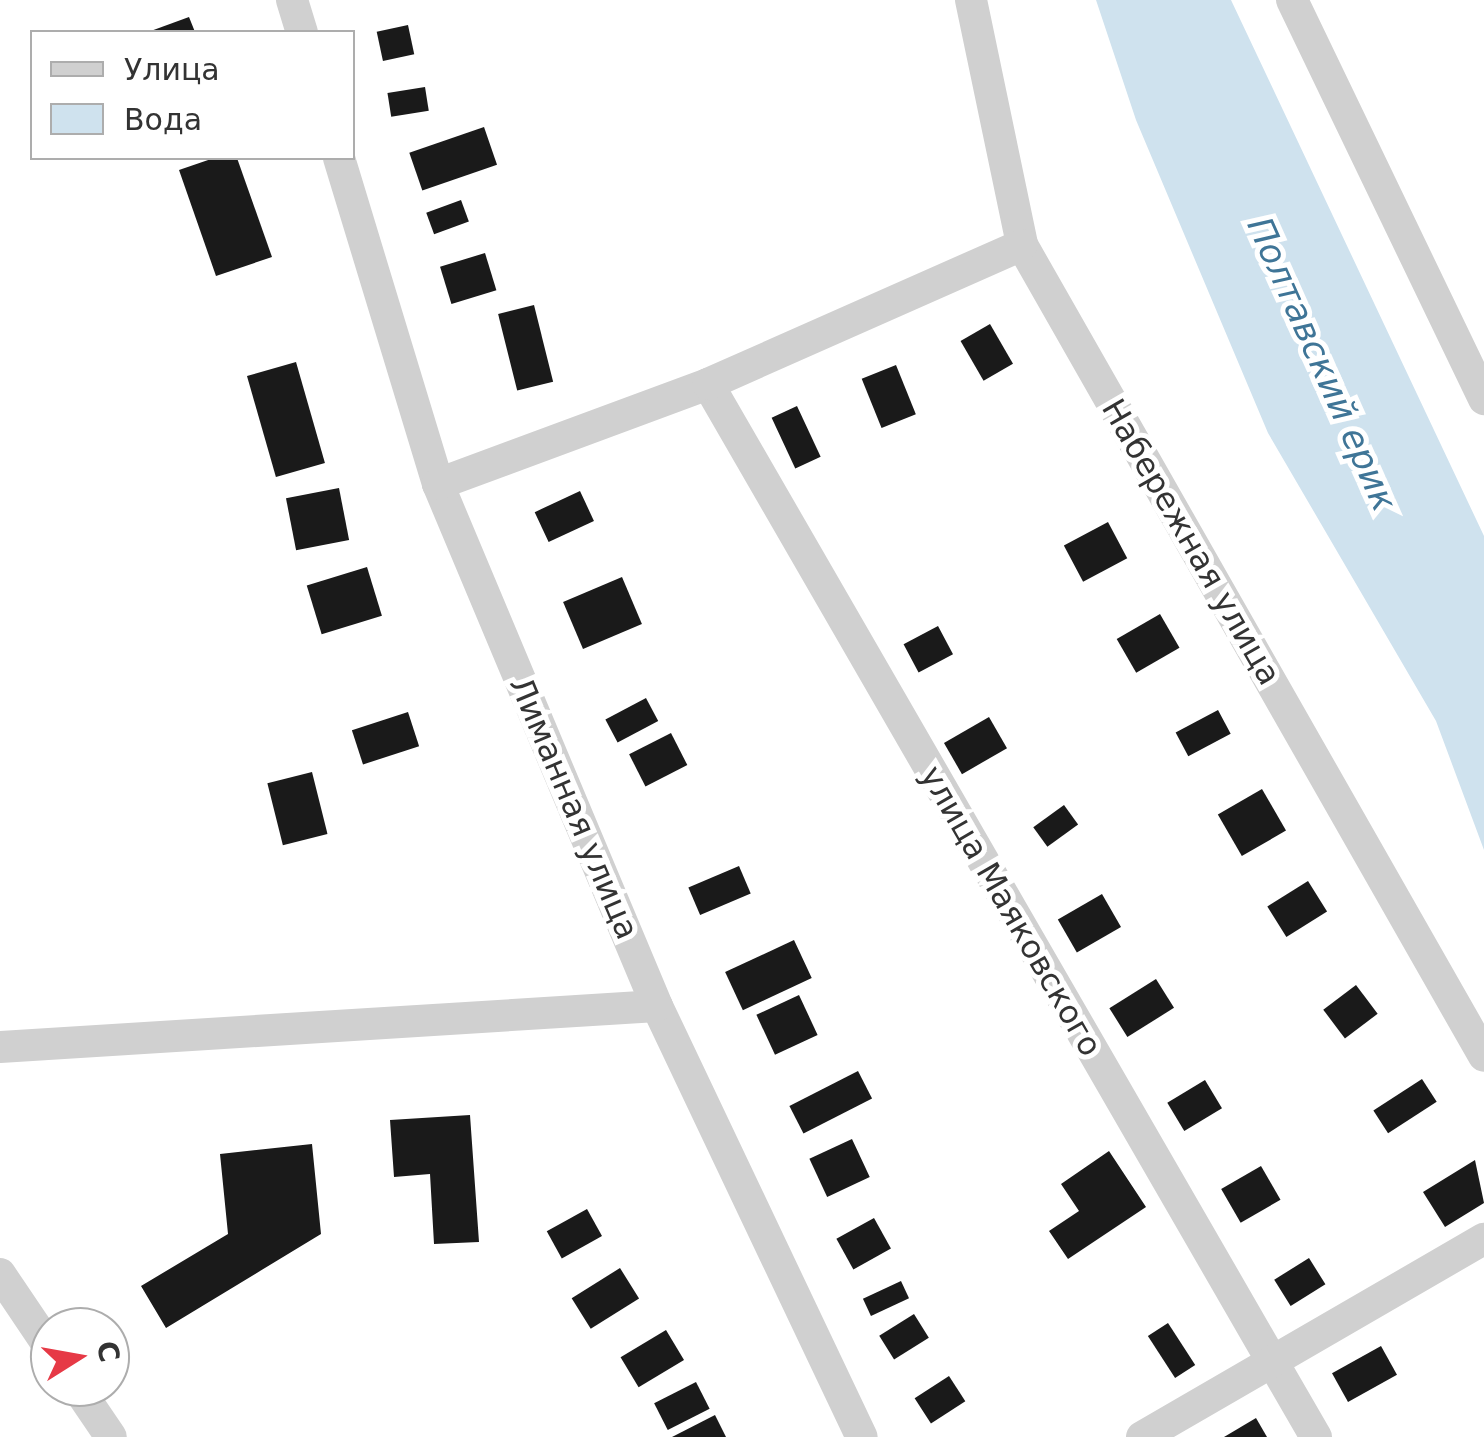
<!DOCTYPE html>
<meta charset="utf-8">
<style>
body{margin:0}
#map{position:relative;width:1484px;height:1437px;overflow:hidden;background:#fff;font-family:"DejaVu Sans",sans-serif}
div>[style]{position:absolute}
.water>*{inset:0;background:#cfe2ee}
.building>*{inset:0;background:#1a1a1a;transform-origin:0 0}
.minor>*{height:32px;margin:-16px;padding:0 16px;transform-origin:16px;border-radius:16px;background:#d0d0d0}
span{translate:-50% -50%;white-space:nowrap;text-align:center;line-height:1.15;-webkit-text-stroke:10px #fff;paint-order:stroke}
.street-label{font-size:32px;color:#333}
.water-label{font-size:35px;color:#3f7597;font-style:italic}
.legend{position:absolute;left:30px;top:30px;width:325px;height:130px;box-sizing:border-box;background:#fff;border:2px solid #adadad;margin:0;padding:12px 18px;list-style:none;font-size:30px;color:#333}
.legend li{display:flex;align-items:center;gap:20px;height:50px}
.legend b{width:50px;border:2px solid #adadad}
.north{position:absolute;left:30px;top:1307px;width:100px;height:100px;box-sizing:border-box;background:#fff;border:2px solid #adadad;border-radius:50%;rotate:79deg;font-size:28px;font-weight:700;line-height:40px;text-align:center;color:#333}
.north::after{content:'';display:block;margin:auto;width:35px;height:45px;background:#e63946;clip-path:polygon(50% 0,100% 100%,50% 72%,0 100%)}
</style>
<div id="map">
<div class="water">
<div style="clip-path:polygon(1096px 0,1231px 0,1484px 536px,1484px 850px,1436px 721px,1268px 433px,1136px 120px)"></div>
</div>
<div class="building">
<div style="clip-path:polygon(189px 17px,195px 32px,148px 32px)"></div>
<div style="left:408px;top:25px;width:30px;height:32px;rotate:78deg"></div>
<div style="left:425px;top:87px;width:24px;height:38px;rotate:81deg"></div>
<div style="left:484px;top:127px;width:40px;height:79px;rotate:71deg"></div>
<div style="clip-path:polygon(214px 158px,237px 158px,272px 257px,216px 276px,179px 170px)"></div>
<div style="left:461px;top:200px;width:23px;height:37px;rotate:70deg"></div>
<div style="left:485px;top:253px;width:39px;height:47px;rotate:73deg"></div>
<div style="left:534px;top:305px;width:79px;height:37px;rotate:76deg"></div>
<div style="left:990px;top:324px;width:46px;height:34px;rotate:60deg"></div>
<div style="left:296px;top:362px;width:105px;height:51px;rotate:74deg"></div>
<div style="left:896px;top:365px;width:53px;height:37px;rotate:68deg"></div>
<div style="left:797px;top:406px;width:56px;height:28px;rotate:65deg"></div>
<div style="left:339px;top:488px;width:53px;height:54px;rotate:79deg"></div>
<div style="left:580px;top:491px;width:33px;height:50px;rotate:65deg"></div>
<div style="left:1108px;top:522px;width:41px;height:50px;rotate:62deg"></div>
<div style="left:367px;top:567px;width:51px;height:63px;rotate:73deg"></div>
<div style="left:622px;top:577px;width:51px;height:64px;rotate:67deg"></div>
<div style="left:1160px;top:614px;width:39px;height:50px;rotate:60deg"></div>
<div style="left:938px;top:626px;width:32px;height:39px;rotate:62deg"></div>
<div style="left:646px;top:698px;width:26px;height:46px;rotate:62deg"></div>
<div style="left:1218px;top:710px;width:27px;height:48px;rotate:62deg"></div>
<div style="left:408px;top:712px;width:36px;height:59px;rotate:72deg"></div>
<div style="left:989px;top:717px;width:36px;height:52px;rotate:60deg"></div>
<div style="left:671px;top:733px;width:36px;height:47px;rotate:63deg"></div>
<div style="left:312px;top:772px;width:64px;height:46px;rotate:76deg"></div>
<div style="left:1262px;top:789px;width:48px;height:51px;rotate:60deg"></div>
<div style="left:1064px;top:805px;width:24px;height:38px;rotate:54deg"></div>
<div style="left:739px;top:866px;width:30px;height:55px;rotate:67deg"></div>
<div style="left:1308px;top:881px;width:36px;height:48px;rotate:58deg"></div>
<div style="left:1102px;top:894px;width:38px;height:51px;rotate:60deg"></div>
<div style="left:794px;top:940px;width:42px;height:76px;rotate:65deg"></div>
<div style="left:1156px;top:979px;width:34px;height:55px;rotate:58deg"></div>
<div style="left:1356px;top:985px;width:36px;height:41px;rotate:53deg"></div>
<div style="left:799px;top:995px;width:44px;height:47px;rotate:65deg"></div>
<div style="left:858px;top:1071px;width:31px;height:77px;rotate:63deg"></div>
<div style="left:1422px;top:1079px;width:27px;height:58px;rotate:57deg"></div>
<div style="left:1205px;top:1080px;width:33px;height:44px;rotate:59deg"></div>
<div style="clip-path:polygon(470px 1115px,479px 1242px,434px 1244px,430px 1174px,394px 1177px,390px 1120px)"></div>
<div style="left:852px;top:1139px;width:42px;height:47px;rotate:65deg"></div>
<div style="clip-path:polygon(312px 1144px,321px 1234px,166px 1328px,141px 1286px,228px 1234px,220px 1154px)"></div>
<div style="clip-path:polygon(1109px 1151px,1146px 1207px,1068px 1259px,1049px 1231px,1079px 1211px,1061px 1184px)"></div>
<div style="clip-path:polygon(1475px 1160px,1484px 1203px,1445px 1227px,1423px 1192px)"></div>
<div style="left:1261px;top:1166px;width:39px;height:46px;rotate:60deg"></div>
<div style="left:587px;top:1209px;width:31px;height:46px;rotate:61deg"></div>
<div style="left:874px;top:1218px;width:35px;height:43px;rotate:61deg"></div>
<div style="left:1309px;top:1258px;width:31px;height:41px;rotate:58deg"></div>
<div style="left:620px;top:1268px;width:36px;height:57px;rotate:58deg"></div>
<div style="left:901px;top:1281px;width:19px;height:42px;rotate:65deg"></div>
<div style="left:914px;top:1314px;width:28px;height:41px;rotate:58deg"></div>
<div style="left:1168px;top:1323px;width:50px;height:24px;rotate:57deg"></div>
<div style="left:666px;top:1330px;width:35px;height:53px;rotate:59deg"></div>
<div style="left:1381px;top:1346px;width:33px;height:56px;rotate:61deg"></div>
<div style="left:949px;top:1376px;width:30px;height:41px;rotate:57deg"></div>
<div style="left:696px;top:1382px;width:30px;height:47px;rotate:63deg"></div>
<div style="clip-path:polygon(715px 1415px,726px 1437px,672px 1437px)"></div>
<div style="clip-path:polygon(1256px 1418px,1267px 1437px,1224px 1437px)"></div>
</div>
<div class="minor">
<div style="left:292px;top:0;width:34px;rotate:73deg"></div>
<div style="left:971px;top:0;width:250px;rotate:78.2deg"></div>
<div style="left:1022px;top:245px;width:933px;rotate:60.33deg"></div>
<div style="left:1292px;top:0;width:443px;rotate:64.3deg"></div>
<div style="left:339px;top:158px;width:341px;rotate:73.1deg"></div>
<div style="left:438px;top:484px;width:566px;rotate:67.24deg"></div>
<div style="left:657px;top:1006px;width:477px;rotate:64.6deg"></div>
<div style="left:708px;top:384px;width:1216px;rotate:60deg"></div>
<div style="left:438px;top:484px;width:288px;rotate:-20.3deg"></div>
<div style="left:708px;top:384px;width:343px;rotate:-23.9deg"></div>
<div style="left:0;top:1047px;width:658px;rotate:-3.57deg"></div>
<div style="left:0;top:1274px;width:89px;rotate:56deg"></div>
<div style="left:77px;top:1387px;width:60px;rotate:55.8deg"></div>
<div style="left:1142px;top:1437px;width:395px;rotate:-30.1deg"></div>
</div>
<div class="street-label">
<span style="left:1191px;top:542px;rotate:60deg">Набережная улица</span>
<span style="left:574px;top:808px;rotate:67deg">Лиманная улица</span>
<span style="left:1011px;top:911px;rotate:60deg">улица Маяковского</span>
</div>
<div class="water-label">
<span style="left:1322px;top:364px;rotate:66deg">Полтавский ерик</span>
</div>
<ul class="legend">
<li><b style="height:12px;background:#d0d0d0"></b>Улица</li>
<li><b style="height:28px;background:#cfe2ee"></b>Вода</li>
</ul>
<div class="north">С</div>
</div>
